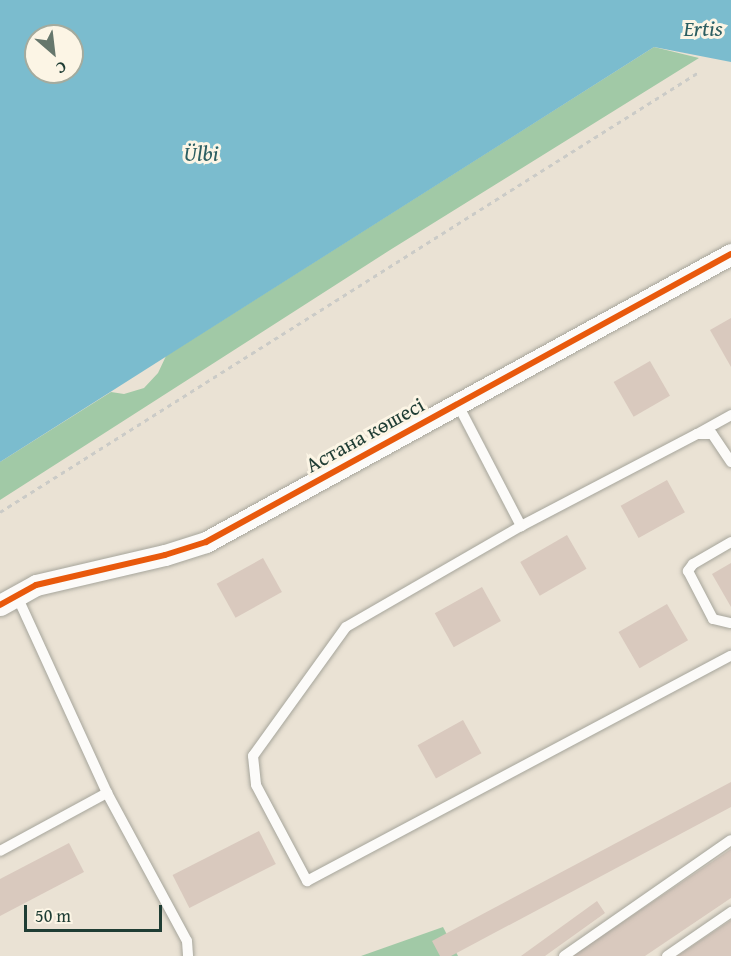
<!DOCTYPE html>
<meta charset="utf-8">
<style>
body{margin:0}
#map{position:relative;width:731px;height:956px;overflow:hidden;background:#eae2d4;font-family:"Gentium Book Plus",serif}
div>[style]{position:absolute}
.forest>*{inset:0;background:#a1c9a6}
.water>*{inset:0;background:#7bbcce}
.building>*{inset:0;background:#d9c9be;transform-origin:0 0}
.path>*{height:3px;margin-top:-1.5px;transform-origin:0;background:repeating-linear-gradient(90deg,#cbcbc7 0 4.5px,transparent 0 9px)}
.roads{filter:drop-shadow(0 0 2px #a6a59b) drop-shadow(0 0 2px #a6a59b)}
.service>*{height:10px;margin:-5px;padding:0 5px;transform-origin:5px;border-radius:5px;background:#fcfbf9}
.minor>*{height:21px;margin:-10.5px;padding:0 10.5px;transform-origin:10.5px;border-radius:10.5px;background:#fcfbf9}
.cycleway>*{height:6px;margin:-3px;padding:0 3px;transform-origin:3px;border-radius:3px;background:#e8590c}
span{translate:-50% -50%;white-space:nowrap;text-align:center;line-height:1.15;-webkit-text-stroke:6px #fcf5e5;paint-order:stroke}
.street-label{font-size:21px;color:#1f3d34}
.water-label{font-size:22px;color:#2c5e61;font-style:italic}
.north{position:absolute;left:24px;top:24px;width:60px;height:60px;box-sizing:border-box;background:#fcf5e5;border:2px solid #a4ab9e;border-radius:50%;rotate:152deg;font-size:16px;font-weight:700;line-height:24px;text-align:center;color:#1f3d34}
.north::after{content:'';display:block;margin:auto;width:21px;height:27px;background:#66776c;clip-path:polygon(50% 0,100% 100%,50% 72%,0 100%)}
.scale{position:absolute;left:24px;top:905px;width:138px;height:27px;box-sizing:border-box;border:3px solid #1f3d34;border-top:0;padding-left:8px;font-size:18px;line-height:21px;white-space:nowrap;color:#1f3d34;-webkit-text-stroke:4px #fcf5e5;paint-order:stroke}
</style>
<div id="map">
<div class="forest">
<div style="clip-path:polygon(654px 47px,699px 58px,390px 250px,0 500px,0 462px,111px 392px,124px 394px,144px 388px,158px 373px,166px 356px)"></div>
<div style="clip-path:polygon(443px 927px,458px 956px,361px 956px)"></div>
</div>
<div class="water">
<div style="clip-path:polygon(evenodd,0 0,731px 0,731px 62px,654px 47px,0 462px,0 0,36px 36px,72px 36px,72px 72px,36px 72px,36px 36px)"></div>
</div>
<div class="building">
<div style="clip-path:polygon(731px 318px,731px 367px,710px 330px)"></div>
<div style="left:650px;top:361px;width:40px;height:42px;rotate:60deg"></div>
<div style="left:667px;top:480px;width:37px;height:53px;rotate:61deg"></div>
<div style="left:567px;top:535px;width:39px;height:54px;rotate:60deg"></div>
<div style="left:263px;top:558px;width:39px;height:53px;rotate:61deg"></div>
<div style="clip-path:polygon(731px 563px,731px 607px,712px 574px)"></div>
<div style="left:482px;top:587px;width:39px;height:54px;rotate:61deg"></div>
<div style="left:667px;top:604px;width:42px;height:56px;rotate:60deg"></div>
<div style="left:463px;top:720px;width:38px;height:52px;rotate:61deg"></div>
<div style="clip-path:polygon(731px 782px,731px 807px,451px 956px,440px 956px,432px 941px)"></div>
<div style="left:259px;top:831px;width:37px;height:97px;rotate:63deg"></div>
<div style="clip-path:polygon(69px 843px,84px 872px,0 916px,0 879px)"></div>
<div style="clip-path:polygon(731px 849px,731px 898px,645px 956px,572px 956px)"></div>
<div style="clip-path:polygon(597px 901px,605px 913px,545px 956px,521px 956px)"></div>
<div style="clip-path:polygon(731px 920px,731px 956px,677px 956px)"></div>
</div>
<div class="path">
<div style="left:0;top:512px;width:824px;rotate:-32.2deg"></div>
</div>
<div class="roads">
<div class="service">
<div style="left:457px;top:403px;width:139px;rotate:62.5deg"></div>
<div style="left:697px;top:434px;width:39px;rotate:-29deg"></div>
<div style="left:731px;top:462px;width:34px;rotate:-124deg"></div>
<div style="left:712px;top:434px;width:15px;rotate:180deg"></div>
<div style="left:697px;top:434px;width:199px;rotate:152.4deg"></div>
<div style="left:521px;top:526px;width:202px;rotate:150deg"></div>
<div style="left:346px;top:627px;width:159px;rotate:125.8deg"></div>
<div style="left:253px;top:756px;width:29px;rotate:84deg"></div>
<div style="left:256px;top:785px;width:109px;rotate:62deg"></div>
<div style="left:307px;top:881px;width:480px;rotate:-28deg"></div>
<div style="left:731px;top:542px;width:44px;rotate:149.9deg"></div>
<div style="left:693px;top:564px;width:9px;rotate:126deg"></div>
<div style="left:688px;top:571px;width:54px;rotate:62.5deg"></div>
<div style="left:713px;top:619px;width:18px;rotate:13deg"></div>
<div style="left:16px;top:594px;width:219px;rotate:65.4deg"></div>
<div style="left:107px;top:793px;width:168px;rotate:61.6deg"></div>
<div style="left:187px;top:941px;width:15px;rotate:86deg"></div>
<div style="left:0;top:851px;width:122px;rotate:-28.5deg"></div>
<div style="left:564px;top:956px;width:203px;rotate:-34.8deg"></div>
<div style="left:667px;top:956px;width:78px;rotate:-34.5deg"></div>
</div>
<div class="minor">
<div style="left:0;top:605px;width:41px;rotate:-29.1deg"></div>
<div style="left:36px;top:585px;width:132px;rotate:-13.1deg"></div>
<div style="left:165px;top:555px;width:43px;rotate:-17.6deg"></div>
<div style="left:206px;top:542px;width:599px;rotate:-28.75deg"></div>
</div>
</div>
<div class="cycleway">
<div style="left:0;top:605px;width:41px;rotate:-29.1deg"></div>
<div style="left:36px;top:585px;width:132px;rotate:-13.1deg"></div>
<div style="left:165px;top:555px;width:43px;rotate:-17.6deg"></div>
<div style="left:206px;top:542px;width:599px;rotate:-28.75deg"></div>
</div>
<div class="street-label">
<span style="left:365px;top:435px;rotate:-29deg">Астана көшесі</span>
</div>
<div class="water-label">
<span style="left:703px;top:29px">Ertis</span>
<span style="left:201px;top:154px">Ülbi</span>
</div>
<div class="north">С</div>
<div class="scale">50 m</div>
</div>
